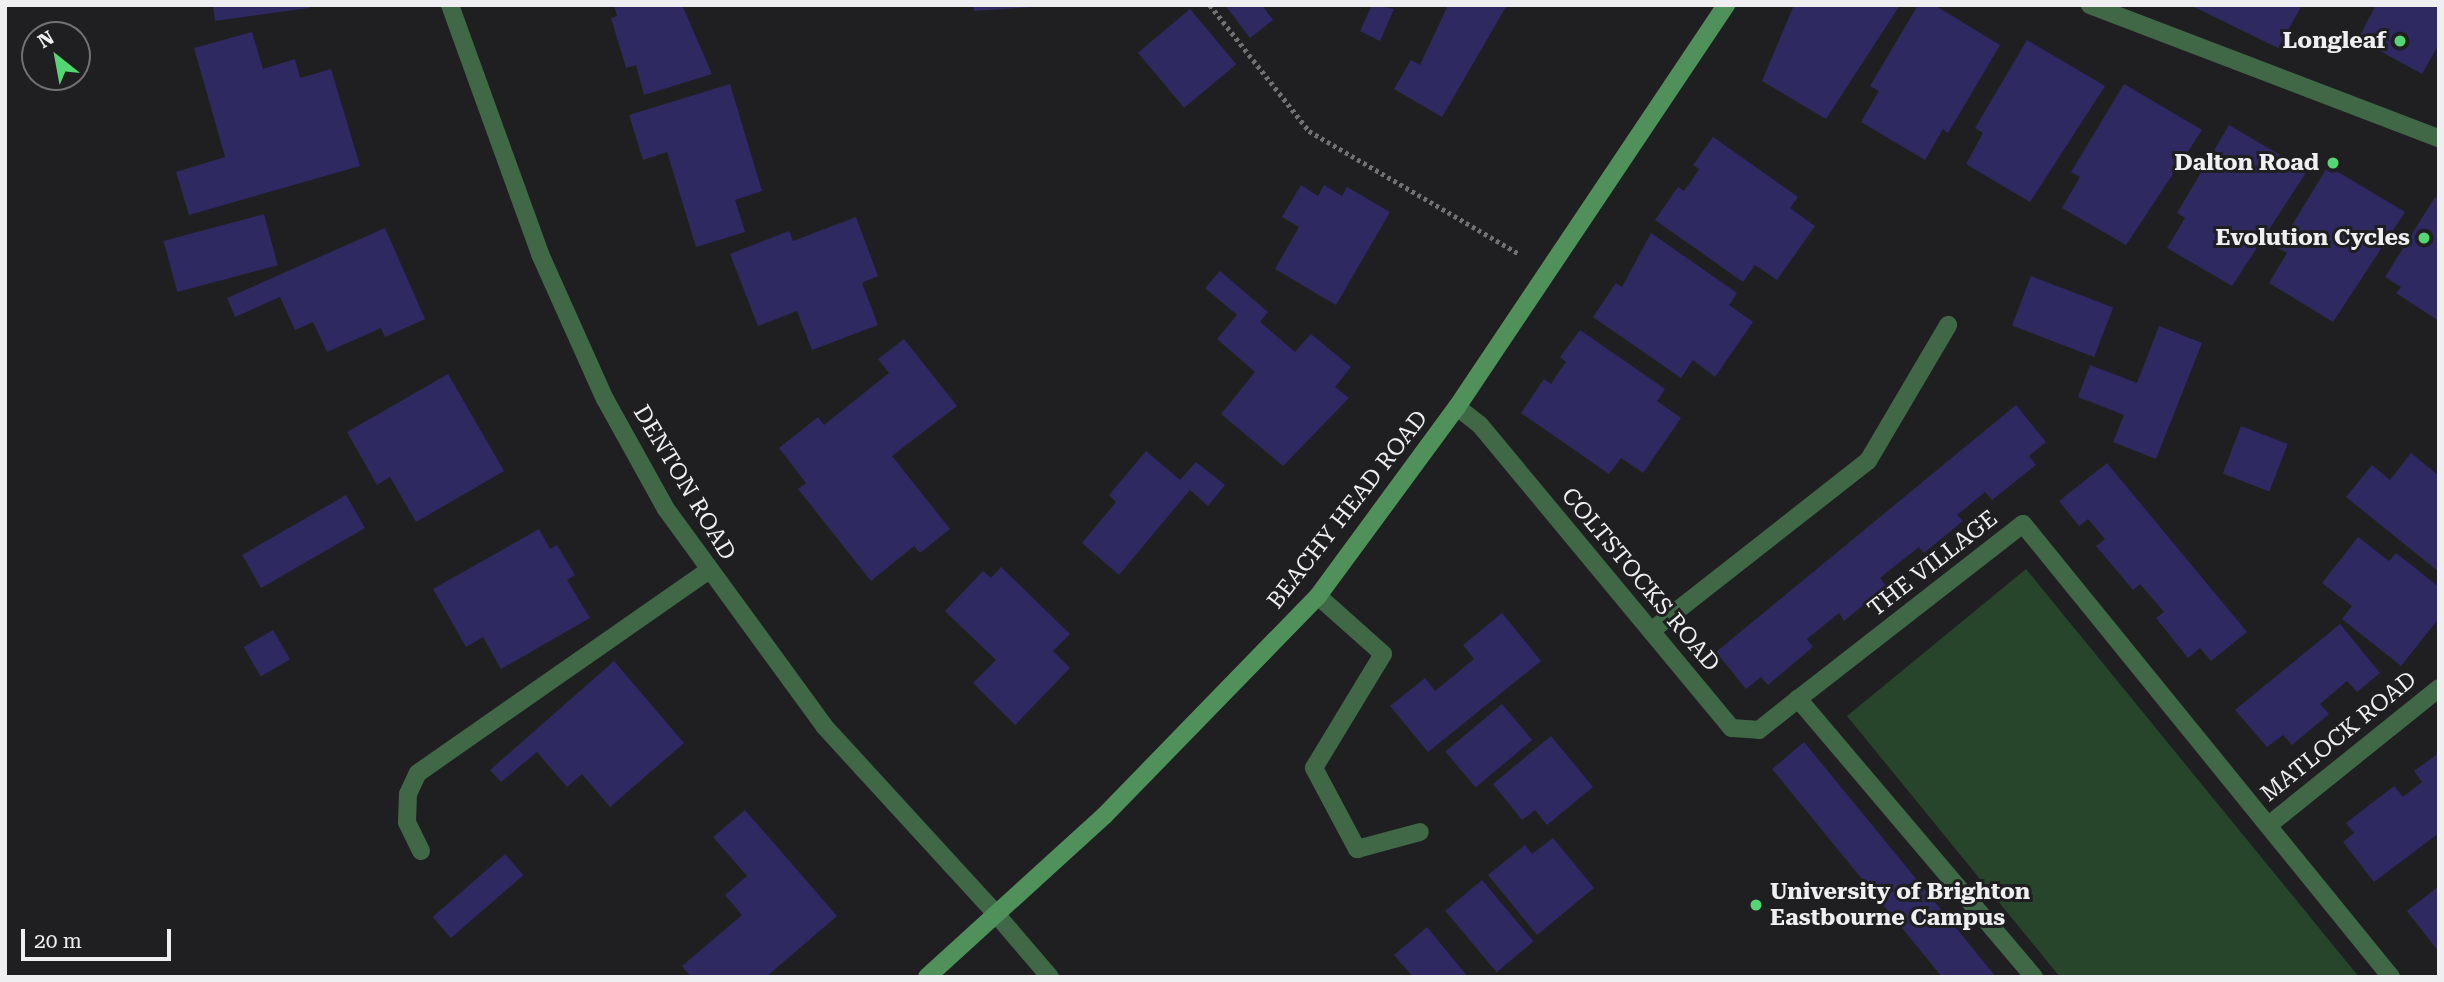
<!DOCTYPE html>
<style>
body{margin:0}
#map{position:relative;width:2444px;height:982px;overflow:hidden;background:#1f1f21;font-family:"Roboto Serif",serif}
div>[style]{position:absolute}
.green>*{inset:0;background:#26452b}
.building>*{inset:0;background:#2e2961;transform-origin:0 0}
.path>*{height:4.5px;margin-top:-2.25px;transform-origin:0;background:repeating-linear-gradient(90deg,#717173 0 3.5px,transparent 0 7px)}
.lane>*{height:18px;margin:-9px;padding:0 9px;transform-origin:9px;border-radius:9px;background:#406846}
.street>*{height:18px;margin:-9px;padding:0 9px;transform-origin:9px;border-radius:9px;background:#406846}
.secondary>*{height:18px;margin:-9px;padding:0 9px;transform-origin:9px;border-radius:9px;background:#50915b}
.dots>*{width:19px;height:19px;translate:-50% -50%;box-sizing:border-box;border:4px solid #1f1f21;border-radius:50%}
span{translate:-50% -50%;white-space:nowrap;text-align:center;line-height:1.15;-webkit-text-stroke:6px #1f1f21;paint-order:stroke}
.poi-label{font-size:23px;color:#efeff1;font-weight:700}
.right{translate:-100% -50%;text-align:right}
.left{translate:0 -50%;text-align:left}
.street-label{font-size:23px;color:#efeff1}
.frame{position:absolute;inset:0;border:7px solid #efeff1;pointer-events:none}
.north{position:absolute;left:21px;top:21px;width:70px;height:70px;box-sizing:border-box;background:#1f1f21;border:2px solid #727274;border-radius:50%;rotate:329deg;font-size:19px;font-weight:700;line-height:28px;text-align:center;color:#efeff1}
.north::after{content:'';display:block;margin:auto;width:24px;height:32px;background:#54d672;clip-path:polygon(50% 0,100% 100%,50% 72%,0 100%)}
.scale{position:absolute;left:21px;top:929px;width:150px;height:32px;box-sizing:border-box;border:4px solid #efeff1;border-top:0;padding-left:9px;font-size:21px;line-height:24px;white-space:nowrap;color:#efeff1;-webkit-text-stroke:5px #1f1f21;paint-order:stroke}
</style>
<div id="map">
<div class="green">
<div style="clip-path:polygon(2026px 569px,2359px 977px,2060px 977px,1847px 716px)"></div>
</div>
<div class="building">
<div style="clip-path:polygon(213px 5px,309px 5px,309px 8px,215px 21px)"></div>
<div style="clip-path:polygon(614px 5px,682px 5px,712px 74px,644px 95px,636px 65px,626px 68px,611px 18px,617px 16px)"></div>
<div style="clip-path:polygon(974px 5px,1032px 5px,1032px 7px,974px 11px)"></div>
<div style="clip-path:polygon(1225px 5px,1262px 5px,1273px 20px,1250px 38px)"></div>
<div style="clip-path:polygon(1372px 5px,1394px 9px,1380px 41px,1360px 31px)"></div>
<div style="clip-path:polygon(1448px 5px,1507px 5px,1442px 117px,1394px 89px,1411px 60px,1420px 65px)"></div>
<div style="clip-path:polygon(1794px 5px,1900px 5px,1826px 119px,1762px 81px)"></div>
<div style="clip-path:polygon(1918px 5px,1934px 5px,2000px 45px,1948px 133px,1943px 129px,1925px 160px,1861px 122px,1879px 91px,1870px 86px)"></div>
<div style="clip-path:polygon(2190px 5px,2302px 5px,2278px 48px)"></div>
<div style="clip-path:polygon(2376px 5px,2439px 5px,2439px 44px,2422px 74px,2358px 39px)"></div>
<div style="left:1190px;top:9px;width:72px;height:68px;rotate:50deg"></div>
<div style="clip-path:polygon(252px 32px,263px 69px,295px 59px,300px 78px,331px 69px,360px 166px,189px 215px,176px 172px,225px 157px,194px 48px)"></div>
<div style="clip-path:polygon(2027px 40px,2105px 86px,2030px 202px,1966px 164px,1983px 133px,1975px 128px)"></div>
<div style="clip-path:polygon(730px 84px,762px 191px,735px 200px,745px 232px,696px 247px,667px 152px,643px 160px,629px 115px)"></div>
<div style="clip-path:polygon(2124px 84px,2202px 130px,2126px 245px,2062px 208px,2080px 177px,2071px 172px)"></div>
<div style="clip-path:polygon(2229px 125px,2307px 171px,2232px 286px,2167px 248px,2185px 218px,2177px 213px)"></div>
<div style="clip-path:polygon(1713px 137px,1798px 197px,1790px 208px,1815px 226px,1777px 280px,1755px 265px,1743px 282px,1655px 220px,1678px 187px,1684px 191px,1692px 180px,1699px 169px,1693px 165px)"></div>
<div style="clip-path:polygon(2328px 166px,2405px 212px,2333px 322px,2269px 283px,2287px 253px,2278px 248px)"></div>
<div style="clip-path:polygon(1301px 185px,1318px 196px,1324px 185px,1342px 196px,1347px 187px,1390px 212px,1336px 305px,1275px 269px,1299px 227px,1282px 217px)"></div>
<div style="clip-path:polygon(2435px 197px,2439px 200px,2439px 321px,2396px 293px,2401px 287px,2385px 277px)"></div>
<div style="left:264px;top:214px;width:53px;height:104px;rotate:75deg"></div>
<div style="clip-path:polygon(856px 217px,878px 276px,862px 283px,878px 325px,812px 350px,797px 311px,758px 326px,730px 254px,789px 231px,793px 241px)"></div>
<div style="clip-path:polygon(385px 228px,425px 319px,385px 337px,381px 328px,327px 352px,313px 322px,295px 330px,280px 297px,235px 317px,227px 298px)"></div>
<div style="clip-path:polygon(1651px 233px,1737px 293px,1729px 305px,1753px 322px,1715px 377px,1693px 360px,1681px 378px,1593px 317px,1616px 283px,1622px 287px)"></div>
<div style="clip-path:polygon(1220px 271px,1268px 312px,1260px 322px,1295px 352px,1311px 334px,1351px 367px,1335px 387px,1349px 398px,1283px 466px,1221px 414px,1255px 372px,1217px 339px,1237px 315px,1205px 288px)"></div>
<div style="left:2031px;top:276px;width:88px;height:53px;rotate:21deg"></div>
<div style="clip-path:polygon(2159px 326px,2202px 343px,2156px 459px,2113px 442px,2124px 415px,2078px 397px,2090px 365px,2137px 383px)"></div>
<div style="clip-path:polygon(1580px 330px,1665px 389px,1657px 401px,1681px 418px,1643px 473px,1621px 458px,1609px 474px,1521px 413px,1544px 379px,1551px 384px,1558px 373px,1566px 362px,1560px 357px)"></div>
<div style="clip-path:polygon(904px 339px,957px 406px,892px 456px,950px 529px,920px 553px,914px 546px,871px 581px,798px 489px,806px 483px,779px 448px,818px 417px,824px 425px,889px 373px,878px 359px)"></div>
<div style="clip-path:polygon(448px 374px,504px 471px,416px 522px,390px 477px,377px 485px,347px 432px)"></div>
<div style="clip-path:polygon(2016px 405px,2046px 442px,2029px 456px,2036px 465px,1992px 500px,1985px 492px,1957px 515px,1963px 521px,1924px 553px,1919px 547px,1896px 565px,1880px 578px,1886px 586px,1844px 621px,1839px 613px,1807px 639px,1813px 647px,1768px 685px,1761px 677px,1746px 689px,1716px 652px)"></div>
<div style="left:2241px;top:426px;width:50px;height:51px;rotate:21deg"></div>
<div style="clip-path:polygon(1146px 451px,1180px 480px,1196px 462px,1225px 485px,1208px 506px,1190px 490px,1119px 575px,1082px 543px,1116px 502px,1109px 495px)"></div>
<div style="clip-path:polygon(2411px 453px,2439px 476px,2439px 572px,2346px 497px,2372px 465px,2390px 480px)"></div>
<div style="clip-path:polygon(2107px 463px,2247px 632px,2211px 661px,2200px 648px,2188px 658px,2156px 618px,2164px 612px,2151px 597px,2140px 584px,2133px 590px,2096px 546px,2105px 539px,2088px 519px,2079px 526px,2059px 501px)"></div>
<div style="left:346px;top:495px;width:38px;height:120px;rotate:60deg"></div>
<div style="clip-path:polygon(539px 529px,550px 549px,557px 545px,575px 575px,567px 580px,590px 618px,501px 669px,483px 637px,466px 647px,433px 589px)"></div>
<div style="clip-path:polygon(2358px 537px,2389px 561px,2396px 553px,2439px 587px,2439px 618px,2401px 666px,2342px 619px,2352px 606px,2322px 583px)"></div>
<div style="clip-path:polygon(1001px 567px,1070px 634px,1053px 651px,1070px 668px,1015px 725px,973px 683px,996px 660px,945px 611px,983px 571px,991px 578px)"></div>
<div style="clip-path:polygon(1502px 613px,1541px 661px,1428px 752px,1390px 706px,1425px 678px,1435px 691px,1474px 659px,1463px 645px)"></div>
<div style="clip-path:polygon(2340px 624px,2380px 673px,2357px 692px,2347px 681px,2320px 704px,2329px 714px,2292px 745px,2283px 735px,2267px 747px,2235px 710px)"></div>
<div style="left:273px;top:630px;width:34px;height:34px;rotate:60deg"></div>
<div style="clip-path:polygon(614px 661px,684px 743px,610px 807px,582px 774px,567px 787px,537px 752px,501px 782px,490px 770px)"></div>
<div style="left:1502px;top:704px;width:47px;height:74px;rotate:50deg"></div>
<div style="clip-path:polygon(1551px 736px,1593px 787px,1547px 825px,1535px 810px,1522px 820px,1493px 784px)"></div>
<div style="clip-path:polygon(1804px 742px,1895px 853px,1996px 977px,1942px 977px,1772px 769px)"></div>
<div style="clip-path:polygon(2439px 753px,2439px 833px,2374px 882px,2343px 842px,2354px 833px,2346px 823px,2394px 786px,2403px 797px,2422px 782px,2414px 771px)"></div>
<div style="clip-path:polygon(745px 810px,837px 916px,766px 977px,691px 977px,682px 966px,742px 915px,725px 895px,747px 876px,713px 837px)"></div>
<div style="clip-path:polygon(1553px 838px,1594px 888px,1537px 935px,1488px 875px,1525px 845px,1532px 854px)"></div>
<div style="left:505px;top:854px;width:28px;height:96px;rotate:49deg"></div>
<div style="left:1482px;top:880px;width:80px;height:48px;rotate:50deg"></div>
<div style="clip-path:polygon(2439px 886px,2439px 952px,2407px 911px)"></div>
<div style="clip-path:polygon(1427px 927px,1468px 977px,1413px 977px,1394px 955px)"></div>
</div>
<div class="path">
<div style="left:1210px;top:5px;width:160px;rotate:51.8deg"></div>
<div style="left:1309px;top:131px;width:242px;rotate:30.3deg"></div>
</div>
<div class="lane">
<div style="left:1318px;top:596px;width:87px;rotate:41.7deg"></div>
<div style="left:1383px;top:654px;width:133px;rotate:121.2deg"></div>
<div style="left:1314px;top:768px;width:92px;rotate:62deg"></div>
<div style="left:1357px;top:849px;width:65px;rotate:-15.1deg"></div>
<div style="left:1651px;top:631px;width:276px;rotate:-38.1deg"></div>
<div style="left:1868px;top:461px;width:158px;rotate:-59.5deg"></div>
<div style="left:421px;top:851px;width:32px;rotate:-116deg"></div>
<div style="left:407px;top:822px;width:28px;rotate:-88deg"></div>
<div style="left:408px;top:794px;width:23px;rotate:-65deg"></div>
<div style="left:418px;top:773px;width:353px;rotate:-34.9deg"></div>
<div style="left:996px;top:914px;width:83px;rotate:49.4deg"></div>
</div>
<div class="street">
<div style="left:450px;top:5px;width:265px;rotate:70.1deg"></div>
<div style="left:540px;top:254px;width:159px;rotate:65.9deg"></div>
<div style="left:605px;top:399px;width:126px;rotate:61deg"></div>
<div style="left:666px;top:509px;width:268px;rotate:53.9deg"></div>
<div style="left:824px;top:726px;width:255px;rotate:47.5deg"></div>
<div style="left:2090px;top:5px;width:373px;rotate:20.9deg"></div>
<div style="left:1457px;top:407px;width:29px;rotate:38deg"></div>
<div style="left:1480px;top:425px;width:394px;rotate:50.3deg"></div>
<div style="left:1732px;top:728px;width:27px;rotate:4deg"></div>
<div style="left:1759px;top:730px;width:50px;rotate:-38.5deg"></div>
<div style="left:2270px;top:824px;width:217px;rotate:-38.8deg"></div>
<div style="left:2034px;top:977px;width:365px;rotate:-130.3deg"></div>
<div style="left:1798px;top:699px;width:285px;rotate:-37.9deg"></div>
<div style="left:2023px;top:524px;width:584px;rotate:50.91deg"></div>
</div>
<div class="secondary">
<div style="left:927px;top:977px;width:239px;rotate:-42.3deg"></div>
<div style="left:1104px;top:816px;width:307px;rotate:-45.8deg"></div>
<div style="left:1318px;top:596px;width:235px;rotate:-53.7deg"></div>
<div style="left:1457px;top:407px;width:484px;rotate:-56.2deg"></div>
</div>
<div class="dots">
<div style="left:2400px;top:41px;background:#54d672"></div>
<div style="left:2333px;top:163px;background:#54d672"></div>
<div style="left:2424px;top:238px;background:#54d672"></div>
<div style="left:1756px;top:905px;background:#54d672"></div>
</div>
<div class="poi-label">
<span class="right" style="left:2386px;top:41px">Longleaf</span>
<span class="right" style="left:2319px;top:163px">Dalton Road</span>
<span class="right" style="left:2410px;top:238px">Evolution Cycles</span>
<span class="left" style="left:1770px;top:905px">University of Brighton<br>Eastbourne Campus</span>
</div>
<div class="street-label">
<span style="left:684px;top:483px;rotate:59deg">DENTON ROAD</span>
<span style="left:1348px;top:510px;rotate:-52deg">BEACHY HEAD ROAD</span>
<span style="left:1933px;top:564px;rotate:-38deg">THE VILLAGE</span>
<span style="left:1640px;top:580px;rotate:50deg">COLTSTOCKS ROAD</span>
<span style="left:2339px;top:737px;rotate:-39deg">MATLOCK ROAD</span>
</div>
<div class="frame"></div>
<div class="north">N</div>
<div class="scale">20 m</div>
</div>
